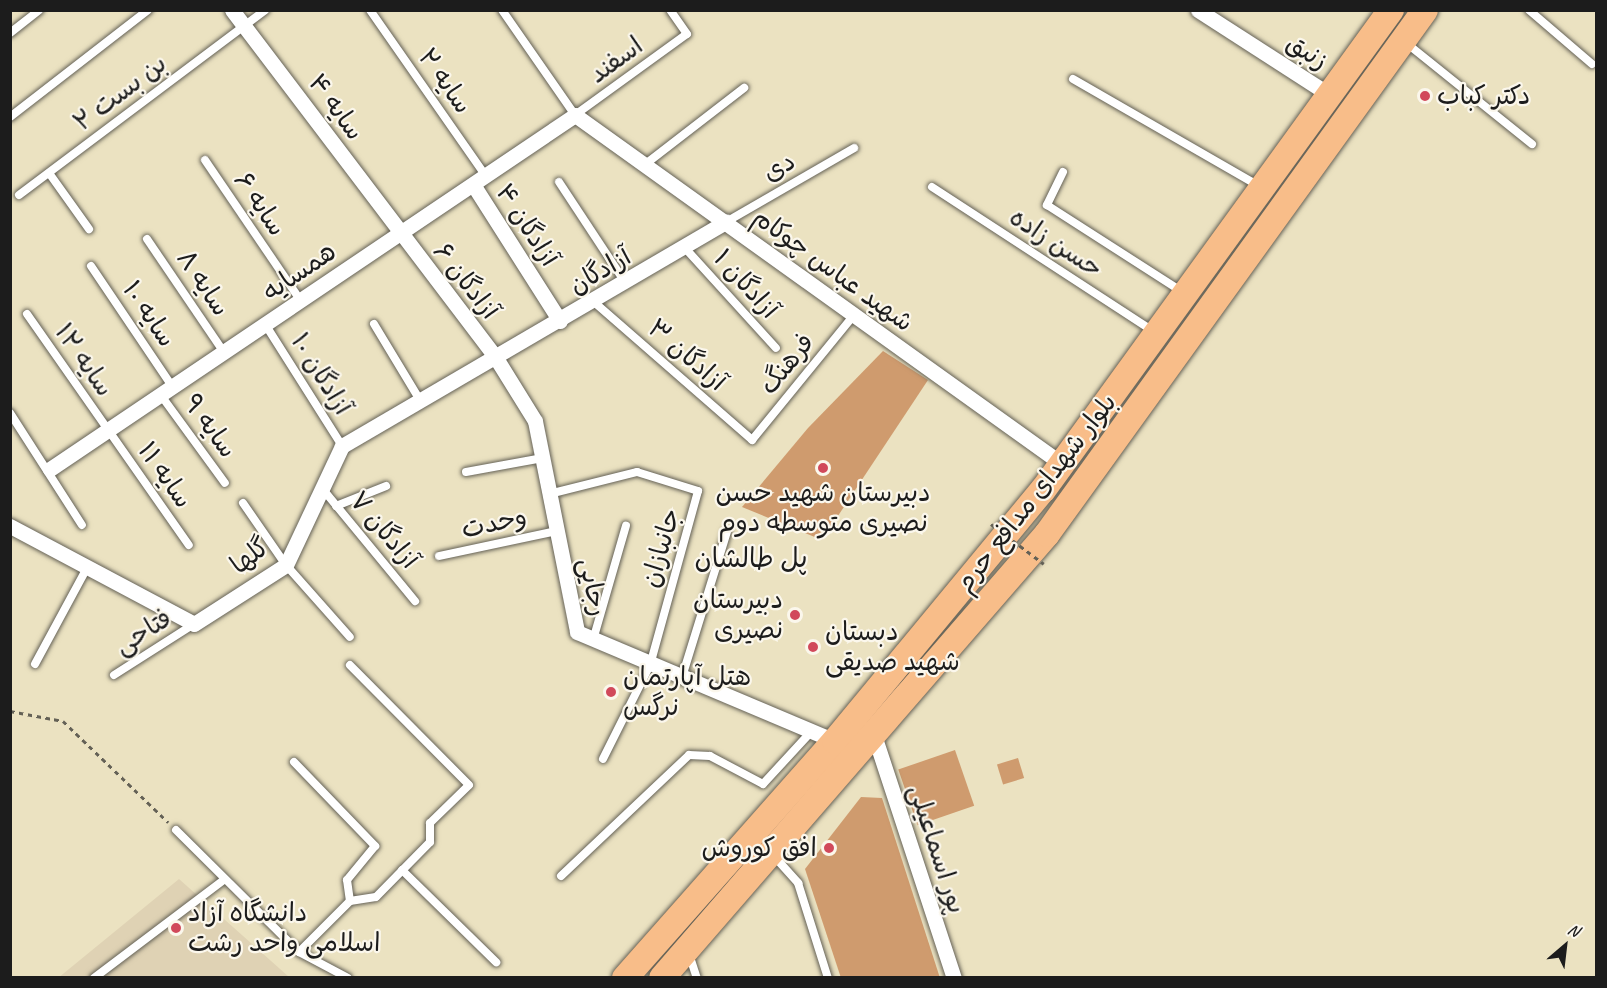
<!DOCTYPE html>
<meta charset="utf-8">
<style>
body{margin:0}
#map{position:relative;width:1607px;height:988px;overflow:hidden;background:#ebe2c1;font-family:Caveat,"Playpen Sans Arabic",sans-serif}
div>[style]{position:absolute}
.built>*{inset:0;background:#dfd2b4}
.building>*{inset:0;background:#cf9b6e;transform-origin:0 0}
.path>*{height:3px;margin-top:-1.5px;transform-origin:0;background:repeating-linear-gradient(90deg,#646156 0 4.5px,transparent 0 9px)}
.roads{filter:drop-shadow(0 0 2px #646156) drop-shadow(0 0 2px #646156)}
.service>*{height:8px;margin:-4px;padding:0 4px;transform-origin:4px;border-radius:4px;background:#fff}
.minor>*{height:15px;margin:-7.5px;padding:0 7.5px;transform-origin:7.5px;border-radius:7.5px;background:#fff}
.primary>*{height:26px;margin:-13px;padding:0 13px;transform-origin:13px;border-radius:13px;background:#f8bd89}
.path-bridge>*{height:3px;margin-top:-1.5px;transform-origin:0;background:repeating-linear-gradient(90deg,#646156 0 4.5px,transparent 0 9px)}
.dots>*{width:16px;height:16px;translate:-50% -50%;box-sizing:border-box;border:3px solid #fbf7ec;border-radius:50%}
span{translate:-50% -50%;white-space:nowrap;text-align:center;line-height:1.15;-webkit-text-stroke:4.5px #fbf7ec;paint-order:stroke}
.street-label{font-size:26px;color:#1c1c1c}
.poi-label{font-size:26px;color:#1c1c1c}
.left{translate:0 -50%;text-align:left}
.right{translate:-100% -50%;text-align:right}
.neighbourhood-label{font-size:27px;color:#1c1c1c}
.frame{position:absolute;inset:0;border:12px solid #1c1c1c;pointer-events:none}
.north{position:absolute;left:1535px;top:916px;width:60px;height:60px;-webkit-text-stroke:4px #fbf7ec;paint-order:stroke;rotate:28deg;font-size:16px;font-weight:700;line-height:24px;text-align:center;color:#1c1c1c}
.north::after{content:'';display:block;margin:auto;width:21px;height:27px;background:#1c1c1c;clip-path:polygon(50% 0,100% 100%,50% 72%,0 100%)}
</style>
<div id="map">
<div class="built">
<div style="clip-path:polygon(179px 879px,289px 977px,58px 978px)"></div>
</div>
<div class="building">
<div style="clip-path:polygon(883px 351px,928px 380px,822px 540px,742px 507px,808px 428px)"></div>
<div style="left:955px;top:750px;width:59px;height:60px;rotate:71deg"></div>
<div style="left:1018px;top:758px;width:21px;height:22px;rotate:73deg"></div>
<div style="clip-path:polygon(861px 797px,882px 798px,940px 978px,841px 978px,805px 869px)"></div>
</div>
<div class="path">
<div style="left:10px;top:711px;width:54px;rotate:10.7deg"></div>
<div style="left:63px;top:721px;width:146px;rotate:43.9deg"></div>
</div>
<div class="roads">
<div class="service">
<div style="left:370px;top:10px;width:203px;rotate:55.1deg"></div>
<div style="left:502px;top:10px;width:128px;rotate:55.2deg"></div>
<div style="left:575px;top:115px;width:138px;rotate:-35.9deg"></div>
<div style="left:687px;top:34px;width:29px;rotate:-125deg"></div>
<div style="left:1529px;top:10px;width:83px;rotate:40.6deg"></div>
<div style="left:10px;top:33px;width:37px;rotate:-38deg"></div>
<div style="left:1405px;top:42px;width:163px;rotate:38.8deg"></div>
<div style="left:1073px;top:79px;width:215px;rotate:29.9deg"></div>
<div style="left:10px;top:117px;width:175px;rotate:-37.8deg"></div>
<div style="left:205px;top:160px;width:169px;rotate:55.8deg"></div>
<div style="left:643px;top:166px;width:128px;rotate:-37.7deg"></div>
<div style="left:1063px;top:172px;width:37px;rotate:116deg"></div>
<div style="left:1047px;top:205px;width:159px;rotate:32.7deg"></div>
<div style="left:49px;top:173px;width:69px;rotate:54.5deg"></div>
<div style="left:559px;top:182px;width:120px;rotate:56.6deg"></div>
<div style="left:932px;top:187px;width:264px;rotate:33.1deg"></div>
<div style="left:19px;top:195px;width:308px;rotate:-36.9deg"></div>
<div style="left:726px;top:222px;width:148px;rotate:-30deg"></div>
<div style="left:147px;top:239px;width:135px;rotate:55.8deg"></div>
<div style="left:685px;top:248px;width:135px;rotate:47.7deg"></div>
<div style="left:91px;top:266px;width:145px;rotate:56deg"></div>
<div style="left:594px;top:302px;width:210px;rotate:41.1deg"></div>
<div style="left:752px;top:440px;width:161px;rotate:-50.8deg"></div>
<div style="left:27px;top:314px;width:282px;rotate:55deg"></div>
<div style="left:265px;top:324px;width:144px;rotate:57.7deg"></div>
<div style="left:374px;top:324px;width:91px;rotate:58.9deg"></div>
<div style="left:160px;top:394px;width:110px;rotate:53.9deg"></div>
<div style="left:10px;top:413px;width:133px;rotate:57.3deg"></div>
<div style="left:466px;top:472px;width:78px;rotate:-10.3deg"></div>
<div style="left:321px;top:487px;width:148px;rotate:50.5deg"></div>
<div style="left:549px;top:494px;width:91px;rotate:-14deg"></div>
<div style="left:637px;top:472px;width:64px;rotate:17.3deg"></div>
<div style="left:698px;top:491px;width:180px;rotate:105.4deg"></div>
<div style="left:650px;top:665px;width:105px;rotate:116.6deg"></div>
<div style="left:243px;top:503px;width:75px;rotate:55.3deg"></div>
<div style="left:286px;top:565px;width:96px;rotate:48.4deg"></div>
<div style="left:336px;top:506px;width:54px;rotate:-21.8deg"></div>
<div style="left:439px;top:556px;width:121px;rotate:-12deg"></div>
<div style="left:593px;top:640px;width:119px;rotate:-73.9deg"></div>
<div style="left:35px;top:664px;width:111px;rotate:-61.6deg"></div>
<div style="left:114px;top:675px;width:95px;rotate:-32.5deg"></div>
<div style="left:682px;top:677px;width:152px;rotate:-72.8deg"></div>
<div style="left:294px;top:762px;width:117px;rotate:46deg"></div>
<div style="left:375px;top:846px;width:44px;rotate:129.5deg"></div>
<div style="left:347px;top:880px;width:21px;rotate:82deg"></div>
<div style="left:176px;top:830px;width:173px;rotate:44.8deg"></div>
<div style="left:299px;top:952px;width:55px;rotate:28deg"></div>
<div style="left:773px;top:855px;width:38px;rotate:48deg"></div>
<div style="left:798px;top:883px;width:100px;rotate:72.5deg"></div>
<div style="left:402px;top:870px;width:132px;rotate:44.4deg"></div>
<div style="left:561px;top:876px;width:176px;rotate:-43.4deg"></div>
<div style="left:689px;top:755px;width:21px;rotate:3deg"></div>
<div style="left:710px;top:756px;width:60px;rotate:27.8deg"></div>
<div style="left:763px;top:784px;width:71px;rotate:-47.3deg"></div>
<div style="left:350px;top:901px;width:26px;rotate:-9deg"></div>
<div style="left:376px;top:897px;width:77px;rotate:-45.5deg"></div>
<div style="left:430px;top:842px;width:19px;rotate:-90deg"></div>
<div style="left:430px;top:823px;width:54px;rotate:-44.3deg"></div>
<div style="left:469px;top:785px;width:169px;rotate:-134.8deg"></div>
<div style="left:299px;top:952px;width:72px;rotate:-45deg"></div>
<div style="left:689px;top:954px;width:25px;rotate:72deg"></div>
<div style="left:94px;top:978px;width:164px;rotate:-37.1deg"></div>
</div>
<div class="minor">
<div style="left:232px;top:10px;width:437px;rotate:52.8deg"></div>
<div style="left:496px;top:358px;width:74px;rotate:58.2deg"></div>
<div style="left:535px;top:421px;width:215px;rotate:78.7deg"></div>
<div style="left:577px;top:632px;width:280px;rotate:22.9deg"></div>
<div style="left:1198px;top:10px;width:157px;rotate:32.8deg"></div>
<div style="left:474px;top:186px;width:160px;rotate:57.5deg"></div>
<div style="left:50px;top:469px;width:633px;rotate:-33.99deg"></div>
<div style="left:575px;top:115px;width:599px;rotate:35.63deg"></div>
<div style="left:10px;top:526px;width:208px;rotate:28deg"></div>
<div style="left:194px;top:624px;width:109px;rotate:-32.7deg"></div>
<div style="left:286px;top:565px;width:132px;rotate:-64.8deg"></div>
<div style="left:342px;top:446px;width:445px;rotate:-30.3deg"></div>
<div style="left:874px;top:735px;width:256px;rotate:71.8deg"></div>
</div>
<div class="primary">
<div style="left:625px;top:978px;width:317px;rotate:-48.5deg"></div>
<div style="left:835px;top:741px;width:326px;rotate:-50.4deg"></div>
<div style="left:1043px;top:490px;width:593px;rotate:-54.06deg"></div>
<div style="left:662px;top:978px;width:588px;rotate:-49.07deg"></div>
<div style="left:1047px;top:534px;width:646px;rotate:-54.19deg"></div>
</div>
</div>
<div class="path-bridge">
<div style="left:991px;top:524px;width:66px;rotate:37deg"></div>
</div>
<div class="dots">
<div style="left:1425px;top:96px;background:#d1495b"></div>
<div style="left:823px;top:468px;background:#d1495b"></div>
<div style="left:795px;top:615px;background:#d1495b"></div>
<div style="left:813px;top:647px;background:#d1495b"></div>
<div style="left:611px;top:692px;background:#d1495b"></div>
<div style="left:829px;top:848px;background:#d1495b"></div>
<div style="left:176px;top:928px;background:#d1495b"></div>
</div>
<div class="street-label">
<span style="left:1307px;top:52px;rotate:32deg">زنبق</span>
<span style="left:616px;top:60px;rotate:-36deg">اسفند</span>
<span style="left:445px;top:81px;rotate:55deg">سایه ۲</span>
<span style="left:120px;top:93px;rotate:-37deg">بن بست ۲</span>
<span style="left:336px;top:107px;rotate:54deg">سایه ۴</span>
<span style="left:779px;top:167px;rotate:-30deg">دی</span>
<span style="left:260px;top:204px;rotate:56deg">سایه ۶</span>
<span style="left:527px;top:225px;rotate:57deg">آزادگان ۴</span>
<span style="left:1056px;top:243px;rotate:33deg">حسن زاده</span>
<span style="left:833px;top:270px;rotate:36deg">شهید عباس چوکام</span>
<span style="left:600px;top:271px;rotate:-30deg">آزادگان</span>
<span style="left:299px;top:272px;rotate:-34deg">همسایه</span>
<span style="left:466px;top:281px;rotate:52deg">آزادگان ۶</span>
<span style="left:203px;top:283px;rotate:56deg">سایه ۸</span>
<span style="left:746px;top:284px;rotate:48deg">آزادگان ۱</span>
<span style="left:149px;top:314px;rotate:56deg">سایه ۱۰</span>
<span style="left:687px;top:355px;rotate:41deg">آزادگان ۳</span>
<span style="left:84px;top:360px;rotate:55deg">سایه ۱۲</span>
<span style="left:787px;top:364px;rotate:-51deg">فرهنگ</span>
<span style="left:321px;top:374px;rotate:58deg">آزادگان ۱۰</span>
<span style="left:210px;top:426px;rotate:54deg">سایه ۹</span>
<span style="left:165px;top:475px;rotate:55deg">سایه ۱۱</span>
<span style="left:1036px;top:493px;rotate:-52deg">بلوار شهدای مدافع حرم</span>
<span style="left:494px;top:523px;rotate:-12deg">وحدت</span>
<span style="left:384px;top:530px;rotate:50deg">آزادگان ۷</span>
<span style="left:661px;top:548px;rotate:-74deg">جانبازان</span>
<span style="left:250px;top:556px;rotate:-38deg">گلها</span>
<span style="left:593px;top:587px;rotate:78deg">رجایی</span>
<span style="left:143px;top:632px;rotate:-32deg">فتاحی</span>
<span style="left:937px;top:849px;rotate:72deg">پور اسماعیلی</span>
</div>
<div class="poi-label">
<span class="left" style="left:1437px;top:96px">دکتر کباب</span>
<span style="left:823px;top:508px">دبیرستان شهید حسن<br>نصیری متوسطه دوم</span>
<span class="right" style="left:783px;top:615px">دبیرستان<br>نصیری</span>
<span class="left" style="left:825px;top:647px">دبستان<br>شهید صدیقی</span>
<span class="left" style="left:623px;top:692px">هتل آپارتمان<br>نرگس</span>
<span class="right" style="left:817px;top:848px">افق کوروش</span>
<span class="left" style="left:188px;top:928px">دانشگاه آزاد<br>اسلامی واحد رشت</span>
</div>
<div class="neighbourhood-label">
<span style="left:751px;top:559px">پل طالشان</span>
</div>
<div class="frame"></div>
<div class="north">N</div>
</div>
